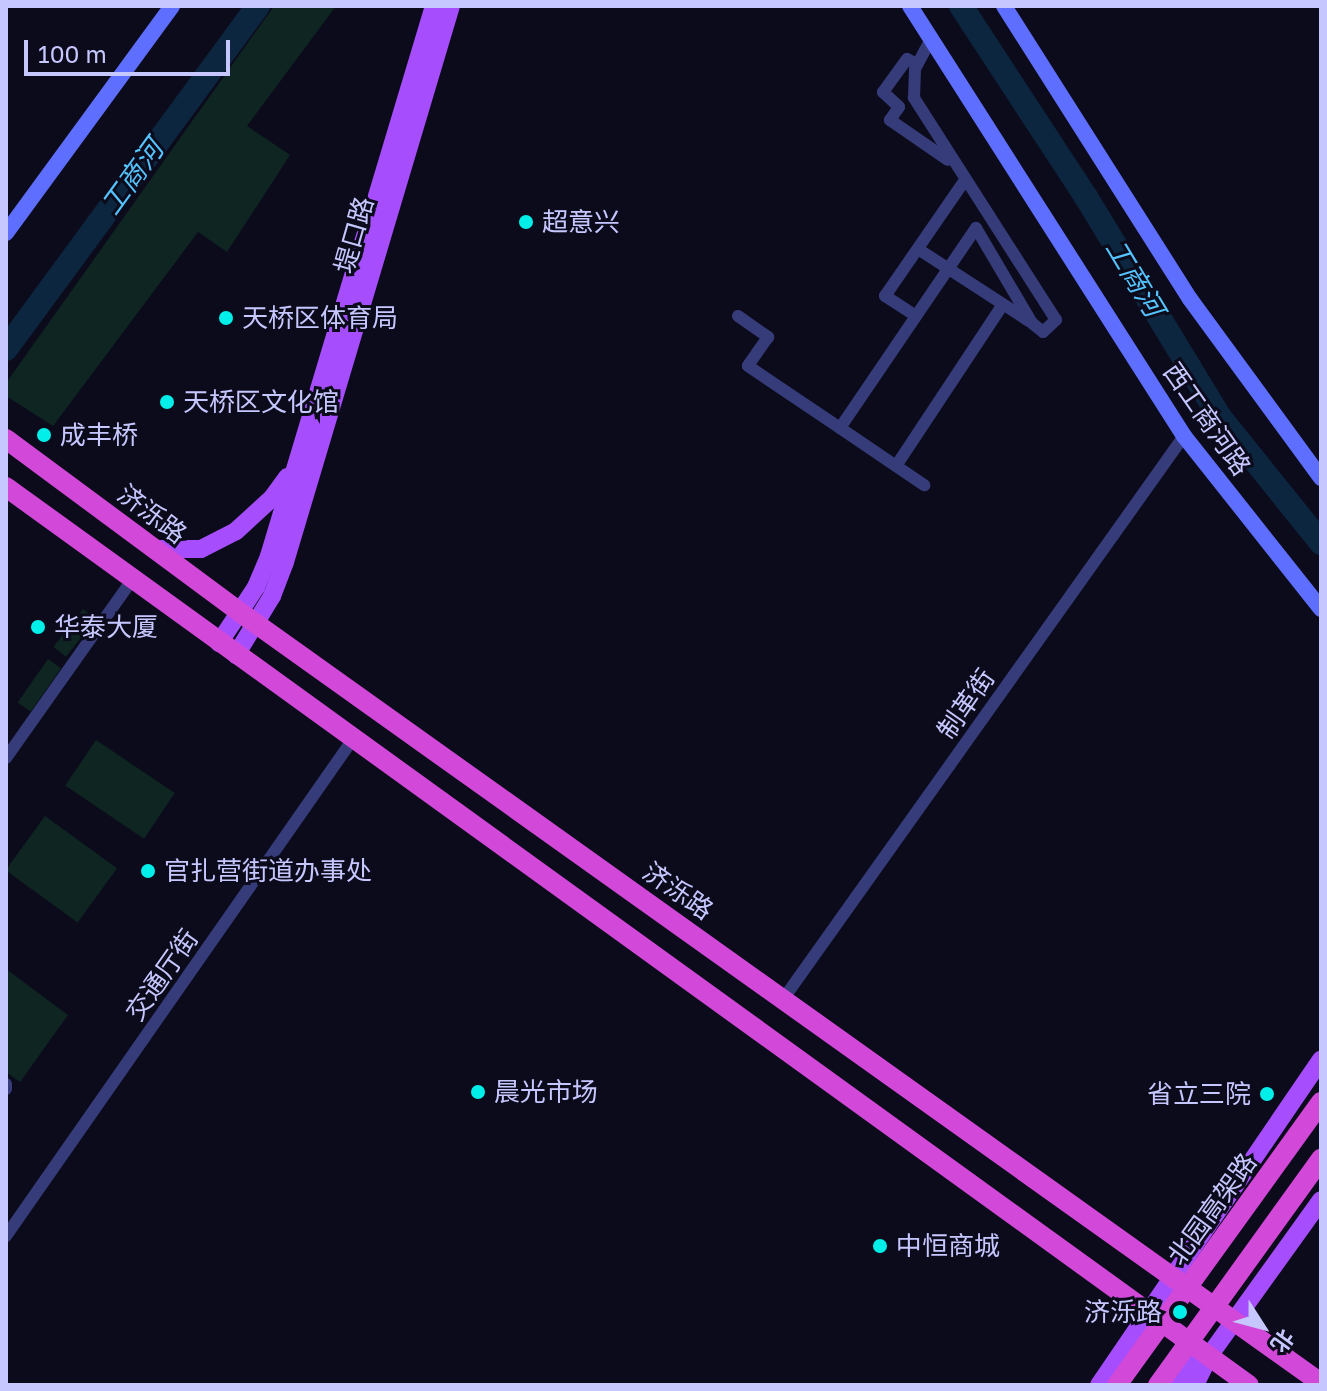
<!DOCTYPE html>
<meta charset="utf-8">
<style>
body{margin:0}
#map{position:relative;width:1327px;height:1391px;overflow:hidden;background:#0c0b1c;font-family:"Golos Text","Noto Sans SC",sans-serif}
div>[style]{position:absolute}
.green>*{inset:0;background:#0e2522;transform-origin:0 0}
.river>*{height:24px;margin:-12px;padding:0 12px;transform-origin:12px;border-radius:12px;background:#0c263f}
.minor>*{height:12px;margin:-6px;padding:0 6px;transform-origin:6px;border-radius:6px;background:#363c7a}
.secondary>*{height:16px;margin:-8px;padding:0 8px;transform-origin:8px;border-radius:8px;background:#5e6efe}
.primary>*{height:18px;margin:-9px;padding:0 9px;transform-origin:9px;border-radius:9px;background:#a64efe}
.trunk>*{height:20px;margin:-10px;padding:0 10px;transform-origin:10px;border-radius:10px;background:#d248d8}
.trunk-bridge>*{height:20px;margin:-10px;padding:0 10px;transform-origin:10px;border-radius:10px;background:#d248d8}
.dots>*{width:22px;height:22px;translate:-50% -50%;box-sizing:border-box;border:4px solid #0c0b1c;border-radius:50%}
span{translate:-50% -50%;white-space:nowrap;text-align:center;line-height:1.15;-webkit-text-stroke:6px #0c0b1c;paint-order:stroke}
.poi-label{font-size:26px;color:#c6c7ff}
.left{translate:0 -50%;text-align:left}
.right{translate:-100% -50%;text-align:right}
.street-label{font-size:26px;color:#c6c7ff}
.water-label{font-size:28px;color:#55c4fe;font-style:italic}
.frame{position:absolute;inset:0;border:8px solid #c6c7ff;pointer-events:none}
.north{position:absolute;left:1223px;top:1287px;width:80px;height:80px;-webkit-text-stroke:6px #0c0b1c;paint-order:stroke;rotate:126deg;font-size:22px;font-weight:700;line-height:32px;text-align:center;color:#c6c7ff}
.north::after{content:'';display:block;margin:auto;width:28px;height:36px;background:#c6c7ff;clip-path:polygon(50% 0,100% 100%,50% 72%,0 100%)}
.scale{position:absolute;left:24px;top:40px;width:206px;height:36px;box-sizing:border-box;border:4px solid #c6c7ff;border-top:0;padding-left:10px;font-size:24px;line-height:28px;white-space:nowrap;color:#c6c7ff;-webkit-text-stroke:6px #0c0b1c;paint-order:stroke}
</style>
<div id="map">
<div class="green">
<div style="clip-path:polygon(274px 6px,336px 6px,247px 126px,290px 155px,227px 252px,198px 232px,53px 426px,6px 396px,6px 383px)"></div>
<div style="left:83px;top:609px;width:16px;height:48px;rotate:38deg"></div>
<div style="left:48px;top:659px;width:16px;height:53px;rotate:35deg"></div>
<div style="left:96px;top:740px;width:95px;height:55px;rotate:34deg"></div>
<div style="left:45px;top:816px;width:89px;height:67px;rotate:36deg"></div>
<div style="clip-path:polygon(6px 969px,68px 1015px,20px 1082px,6px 1072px)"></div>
</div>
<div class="river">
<div style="left:961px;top:6px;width:228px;rotate:56.8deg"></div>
<div style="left:1086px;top:197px;width:256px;rotate:58.7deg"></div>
<div style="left:1219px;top:416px;width:163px;rotate:51.2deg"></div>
<div style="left:6px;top:349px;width:426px;rotate:-53.7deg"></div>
</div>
<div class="minor">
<div style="left:917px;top:64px;width:11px;rotate:-153deg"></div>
<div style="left:907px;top:59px;width:41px;rotate:126deg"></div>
<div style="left:883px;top:92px;width:22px;rotate:43deg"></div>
<div style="left:899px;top:107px;width:16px;rotate:125deg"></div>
<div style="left:890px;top:120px;width:70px;rotate:34.6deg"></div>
<div style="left:918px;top:249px;width:132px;rotate:33deg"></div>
<div style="left:738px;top:316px;width:37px;rotate:35deg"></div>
<div style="left:768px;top:337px;width:35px;rotate:125deg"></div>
<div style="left:748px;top:366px;width:111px;rotate:34deg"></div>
<div style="left:840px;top:428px;width:242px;rotate:-55.8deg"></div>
<div style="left:976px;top:228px;width:110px;rotate:59.5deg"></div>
<div style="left:1032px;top:323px;width:14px;rotate:39deg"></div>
<div style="left:1043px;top:332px;width:18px;rotate:-43deg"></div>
<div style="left:1056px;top:320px;width:264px;rotate:-122.6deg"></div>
<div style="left:914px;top:98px;width:29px;rotate:-88deg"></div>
<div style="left:915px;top:69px;width:32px;rotate:-62deg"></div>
<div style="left:916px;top:316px;width:37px;rotate:-147deg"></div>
<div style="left:885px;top:296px;width:141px;rotate:-55.4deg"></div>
<div style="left:840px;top:428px;width:102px;rotate:34.2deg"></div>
<div style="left:896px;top:466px;width:192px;rotate:-56.5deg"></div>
<div style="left:6px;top:758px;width:218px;rotate:-54.7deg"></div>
<div style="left:784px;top:998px;width:690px;rotate:-54.56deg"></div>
<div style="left:6px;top:1084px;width:5px;rotate:90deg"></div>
<div style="left:6px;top:1236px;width:606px;rotate:-55.08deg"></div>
</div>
<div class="secondary">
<div style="left:910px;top:6px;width:510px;rotate:57.49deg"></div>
<div style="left:1184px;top:436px;width:221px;rotate:51.6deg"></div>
<div style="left:1004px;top:6px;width:347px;rotate:57.6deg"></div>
<div style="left:1190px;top:299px;width:222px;rotate:53.8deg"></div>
<div style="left:6px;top:233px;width:281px;rotate:-53.8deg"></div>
</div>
<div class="primary">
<div style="left:155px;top:549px;width:46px"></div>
<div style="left:201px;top:549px;width:39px;rotate:-27deg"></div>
<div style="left:236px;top:531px;width:49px;rotate:-42.5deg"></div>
<div style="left:272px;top:498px;width:26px;rotate:-54deg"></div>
<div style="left:219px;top:643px;width:67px;rotate:-56.5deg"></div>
<div style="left:256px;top:587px;width:34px;rotate:-67deg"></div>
<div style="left:269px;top:556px;width:574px;rotate:-73.3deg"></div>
<div style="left:236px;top:655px;width:69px;rotate:-58.6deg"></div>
<div style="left:272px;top:596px;width:36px;rotate:-69deg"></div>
<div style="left:285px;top:562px;width:580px;rotate:-73.38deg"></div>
<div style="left:1099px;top:1385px;width:394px;rotate:-55.7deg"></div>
<div style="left:1175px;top:1385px;width:24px;rotate:-54deg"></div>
<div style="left:1189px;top:1366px;width:22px;rotate:-27deg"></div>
<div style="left:1195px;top:1385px;width:32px;rotate:-64deg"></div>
<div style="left:1209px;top:1356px;width:192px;rotate:-54.3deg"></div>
</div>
<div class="trunk">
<div style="left:6px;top:439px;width:292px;rotate:36.5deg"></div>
<div style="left:241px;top:613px;width:1326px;rotate:35.49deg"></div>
<div style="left:6px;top:487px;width:1533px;rotate:35.85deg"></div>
</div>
<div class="trunk-bridge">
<div style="left:1117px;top:1385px;width:349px;rotate:-54.2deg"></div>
<div style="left:1158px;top:1385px;width:279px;rotate:-54.2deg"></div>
</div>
<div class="dots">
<div style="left:526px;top:222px;background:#02efe9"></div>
<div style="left:226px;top:318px;background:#02efe9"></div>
<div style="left:167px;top:402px;background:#02efe9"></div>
<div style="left:44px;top:435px;background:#02efe9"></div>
<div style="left:38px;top:627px;background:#02efe9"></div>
<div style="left:148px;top:871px;background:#02efe9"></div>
<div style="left:478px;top:1092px;background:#02efe9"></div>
<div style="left:1267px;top:1094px;background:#02efe9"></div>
<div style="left:880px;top:1246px;background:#02efe9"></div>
<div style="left:1180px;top:1312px;background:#02efe9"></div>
</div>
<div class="poi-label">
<span class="left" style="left:542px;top:222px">超意兴</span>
<span class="left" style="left:242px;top:318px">天桥区体育局</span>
<span class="left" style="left:183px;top:402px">天桥区文化馆</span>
<span class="left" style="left:60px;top:435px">成丰桥</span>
<span class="left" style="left:54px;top:627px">华泰大厦</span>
<span class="left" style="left:164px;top:871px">官扎营街道办事处</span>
<span class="left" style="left:494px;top:1092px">晨光市场</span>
<span class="right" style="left:1251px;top:1094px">省立三院</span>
<span class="left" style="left:896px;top:1246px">中恒商城</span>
<span class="right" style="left:1162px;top:1312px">济泺路</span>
</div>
<div class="street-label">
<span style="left:354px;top:235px;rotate:-74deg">堤口路</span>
<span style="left:1207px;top:419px;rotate:55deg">西工商河路</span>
<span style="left:152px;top:514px;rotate:37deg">济泺路</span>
<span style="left:966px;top:704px;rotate:-55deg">制革街</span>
<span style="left:678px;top:891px;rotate:35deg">济泺路</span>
<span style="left:162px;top:975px;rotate:-55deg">交通厅街</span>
<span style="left:1212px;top:1209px;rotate:-54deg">北园高架路</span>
</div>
<div class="water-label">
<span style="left:132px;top:177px;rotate:-54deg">工商河</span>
<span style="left:1135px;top:278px;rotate:59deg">工商河</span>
</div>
<div class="frame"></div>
<div class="north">北</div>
<div class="scale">100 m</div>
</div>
